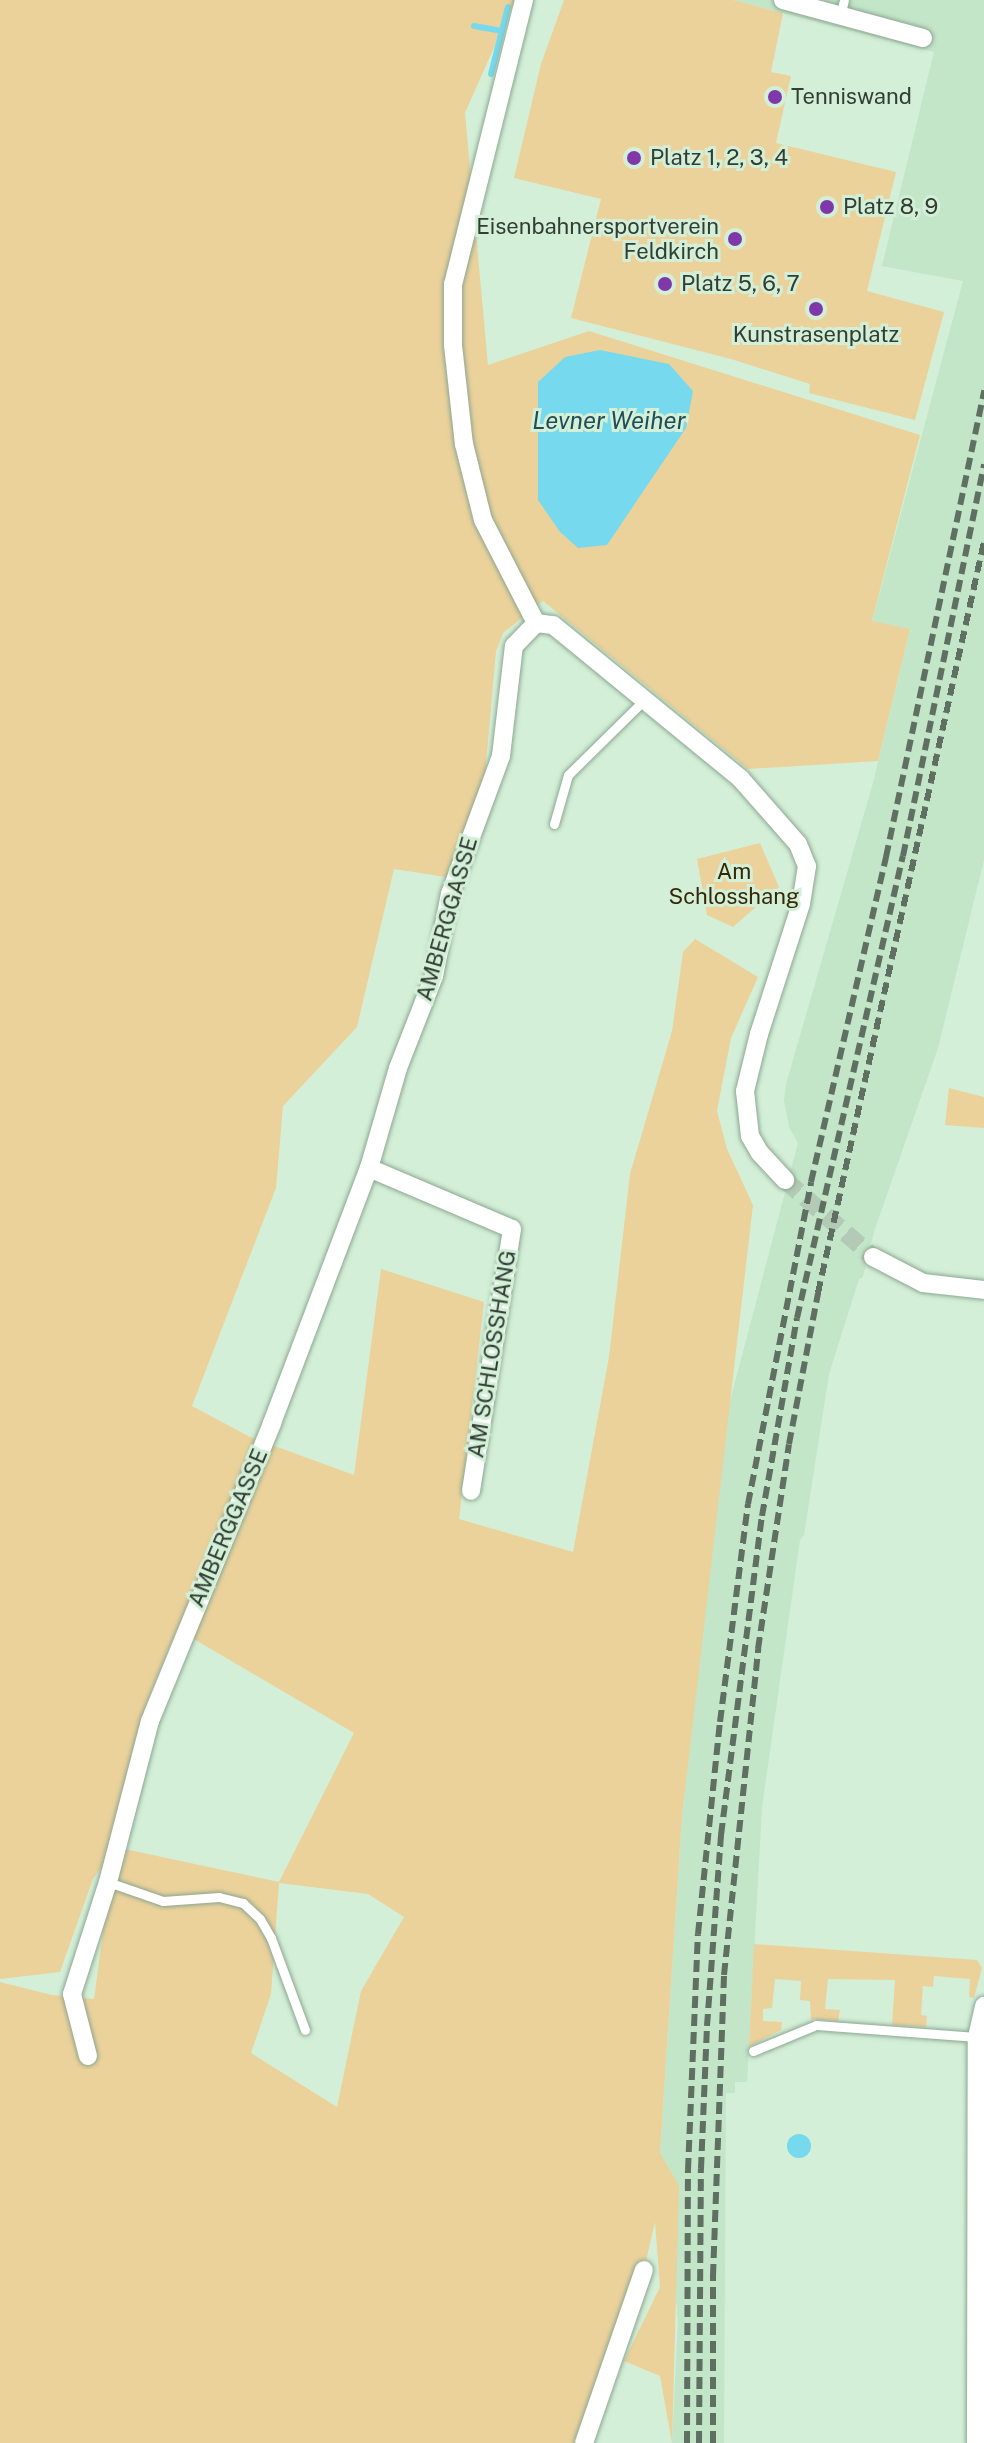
<!DOCTYPE html>
<style>
body{margin:0}
#map{position:relative;width:984px;height:2443px;overflow:hidden;background:#d3efd7;font-family:"Public Sans",sans-serif}
div>[style]{position:absolute}
.built>*{inset:0;background:#c3e5c8}
.green>*{inset:0;background:#ebd29b}
.water>*{inset:0;background:#76d9ee}
.round{border-radius:50%}
.stream>*{height:6px;margin:-3px;padding:0 3px;transform-origin:3px;border-radius:3px;background:#76d9ee}
.minor-tunnel>*{height:18px;margin-top:-9px;transform-origin:0;background:repeating-linear-gradient(90deg,#b3cbb6 0 18px,transparent 0 27px)}
.roads{filter:drop-shadow(0 0 2px #8da791) drop-shadow(0 0 2px #8da791)}
.service>*{height:9px;margin:-4.5px;padding:0 4.5px;transform-origin:4.5px;border-radius:4.5px;background:#fff}
.minor>*{height:18px;margin:-9px;padding:0 9px;transform-origin:9px;border-radius:9px;background:#fff}
.rail>*{height:6px;margin-top:-3px;transform-origin:0;background:repeating-linear-gradient(90deg,#5f6f62 0 12px,transparent 0 18px)}
.dots>*{width:22px;height:22px;translate:-50% -50%;box-sizing:border-box;border:4px solid #d3efd7;border-radius:50%}
span{translate:-50% -50%;white-space:nowrap;text-align:center;line-height:1.15;-webkit-text-stroke:6px #d3efd7;paint-order:stroke}
.poi-label{font-size:22px;color:#323d34}
.left{translate:0 -50%;text-align:left}
.right{translate:-100% -50%;text-align:right}
.park-label{font-size:22px;color:#362807}
.street-label{font-size:22px;color:#323d34}
.water-label{font-size:24px;color:#204c56;font-style:italic}
</style>
<div id="map">
<div class="built">
<div style="clip-path:polygon(733px 0,984px 0,984px 860px,938px 1048px,874px 1232px,863px 1277px,859px 1279px,829px 1374px,804px 1535px,800px 1540px,762px 1807px,747px 2082px,735px 2082px,735px 2093px,726px 2093px,724px 2443px,672px 2443px,678px 2320px,660px 2153px,682px 1816px,725px 1420px,798px 1143px,789px 1127px,784px 1100px,786px 1084px,873px 783px,910px 629px,872px 622px,963px 281px,882px 266px,934px 52px)"></div>
</div>
<div class="green">
<div style="clip-path:polygon(evenodd,0 0,515px 0,465px 113px,488px 365px,589px 331px,920px 435px,872px 621px,910px 629px,878px 761px,748px 769px,543px 601px,503px 633px,496px 652px,485px 774px,446px 877px,394px 869px,357px 1027px,283px 1106px,276px 1188px,192px 1406px,250px 1437px,354px 1475px,381px 1269px,484px 1302px,459px 1519px,573px 1552px,609px 1357px,630px 1174px,672px 1031px,683px 952px,695px 939px,758px 977px,731px 1038px,717px 1111px,727px 1149px,753px 1205px,682px 1816px,660px 2153px,679px 2186px,672px 2443px,660px 2376px,624px 2361px,660px 2287px,655px 2222px,644px 2270px,584px 2443px,0 2443px,0 1982px,52px 1995px,94px 1999px,114px 1850px,93px 1879px,60px 1972px,0 1979px,0 0,177px 1629px,354px 1733px,279px 1882px,115px 1847px,144px 1710px,177px 1629px,0 0,279px 1883px,368px 1894px,404px 1917px,361px 1991px,337px 2107px,251px 2053px,271px 1994px,279px 1883px)"></div>
<div style="clip-path:polygon(564px 0,733px 0,783px 13px,771px 72px,791px 76px,776px 143px,896px 172px,867px 291px,944px 312px,915px 420px,809px 393px,810px 384px,731px 359px,571px 318px,601px 199px,514px 178px,541px 64px)"></div>
<div style="clip-path:polygon(760px 843px,779px 887px,733px 927px,707px 915px,697px 859px)"></div>
<div style="clip-path:polygon(949px 1088px,984px 1097px,984px 1128px,945px 1125px)"></div>
<div style="clip-path:polygon(754px 1944px,977px 1960px,982px 1968px,974px 1998px,969px 1997px,970px 1979px,934px 1976px,933px 1987px,923px 1986px,921px 2015px,927px 2016px,926px 2027px,892px 2025px,895px 1980px,828px 1979px,825px 2009px,840px 2010px,838px 2021px,811px 2019px,810px 2001px,800px 2000px,801px 1981px,775px 1979px,772px 2008px,763px 2009px,763px 2021px,782px 2022px,781px 2030px,749px 2047px)"></div>
</div>
<div class="water">
<div style="clip-path:polygon(600px 350px,669px 364px,693px 391px,686px 428px,607px 545px,578px 548px,560px 532px,538px 500px,538px 382px,565px 357px)"></div>
<div class="round" style="left:787px;top:2134px;width:24px;height:24px"></div>
</div>
<div class="stream">
<div style="left:474px;top:26px;width:28px;rotate:10deg"></div>
<div style="left:491px;top:74px;width:69px;rotate:-75.8deg"></div>
</div>
<div class="minor-tunnel">
<div style="left:785px;top:1180px;width:117px;rotate:41.2deg"></div>
</div>
<div class="roads">
<div class="service">
<div style="left:840px;top:16px;width:16px;rotate:-76deg"></div>
<div style="left:554px;top:824px;width:51px;rotate:-74.1deg"></div>
<div style="left:568px;top:775px;width:107px;rotate:-44.6deg"></div>
<div style="left:108px;top:1882px;width:58px;rotate:19.1deg"></div>
<div style="left:163px;top:1901px;width:56px;rotate:-4.1deg"></div>
<div style="left:219px;top:1897px;width:25px;rotate:14deg"></div>
<div style="left:243px;top:1903px;width:23px;rotate:43deg"></div>
<div style="left:260px;top:1919px;width:22px;rotate:60deg"></div>
<div style="left:271px;top:1938px;width:98px;rotate:69.7deg"></div>
<div style="left:753px;top:2051px;width:68px;rotate:-22.4deg"></div>
<div style="left:816px;top:2025px;width:161px;rotate:4.3deg"></div>
</div>
<div class="minor">
<div style="left:524px;top:0;width:293px;rotate:104deg"></div>
<div style="left:453px;top:284px;width:61px;rotate:90deg"></div>
<div style="left:453px;top:345px;width:100px;rotate:83.7deg"></div>
<div style="left:464px;top:444px;width:78px;rotate:76deg"></div>
<div style="left:483px;top:520px;width:116px;rotate:62.8deg"></div>
<div style="left:783px;top:0;width:145px;rotate:15.2deg"></div>
<div style="left:369px;top:1168px;width:155px;rotate:23.1deg"></div>
<div style="left:512px;top:1229px;width:265px;rotate:98.9deg"></div>
<div style="left:873px;top:1257px;width:56px;rotate:27.5deg"></div>
<div style="left:923px;top:1283px;width:61px;rotate:6.5deg"></div>
<div style="left:88px;top:2056px;width:64px;rotate:-104.5deg"></div>
<div style="left:72px;top:1994px;width:118px;rotate:-72.2deg"></div>
<div style="left:108px;top:1882px;width:166px;rotate:-75.4deg"></div>
<div style="left:150px;top:1721px;width:322px;rotate:-67.7deg"></div>
<div style="left:272px;top:1423px;width:273px;rotate:-69.2deg"></div>
<div style="left:369px;top:1168px;width:104px;rotate:-73.8deg"></div>
<div style="left:398px;top:1068px;width:99px;rotate:-68.6deg"></div>
<div style="left:434px;top:976px;width:84px;rotate:-79deg"></div>
<div style="left:450px;top:894px;width:147px;rotate:-69.7deg"></div>
<div style="left:501px;top:756px;width:111px;rotate:-83.3deg"></div>
<div style="left:514px;top:646px;width:32px;rotate:-46deg"></div>
<div style="left:536px;top:623px;width:17px;rotate:7deg"></div>
<div style="left:553px;top:625px;width:242px;rotate:39.3deg"></div>
<div style="left:740px;top:778px;width:88px;rotate:48.7deg"></div>
<div style="left:798px;top:844px;width:24px;rotate:68deg"></div>
<div style="left:807px;top:866px;width:38px;rotate:99deg"></div>
<div style="left:801px;top:904px;width:137px;rotate:107.9deg"></div>
<div style="left:759px;top:1034px;width:59px;rotate:103.8deg"></div>
<div style="left:745px;top:1091px;width:45px;rotate:83.7deg"></div>
<div style="left:750px;top:1136px;width:20px;rotate:60deg"></div>
<div style="left:760px;top:1153px;width:37px;rotate:47deg"></div>
<div style="left:584px;top:2443px;width:183px;rotate:-70.9deg"></div>
<div style="left:976px;top:2443px;width:406px;rotate:-89.9deg"></div>
<div style="left:977px;top:2037px;width:32px;rotate:-77deg"></div>
</div>
</div>
<div class="rail">
<div style="left:687px;top:2443px;width:273px;rotate:-89.8deg"></div>
<div style="left:688px;top:2170px;width:236px;rotate:-87.6deg"></div>
<div style="left:698px;top:1934px;width:213px;rotate:-84.1deg"></div>
<div style="left:720px;top:1722px;width:220px;rotate:-82.7deg"></div>
<div style="left:748px;top:1504px;width:328px;rotate:-78.9deg"></div>
<div style="left:811px;top:1182px;width:334px;rotate:-77deg"></div>
<div style="left:886px;top:857px;width:477px;rotate:-78.1deg"></div>
<div style="left:699px;top:2443px;width:274px;rotate:-89.6deg"></div>
<div style="left:701px;top:2169px;width:143px;rotate:-87.6deg"></div>
<div style="left:707px;top:2026px;width:192px;rotate:-85.8deg"></div>
<div style="left:721px;top:1835px;width:322px;rotate:-82.7deg"></div>
<div style="left:762px;top:1516px;width:201px;rotate:-80deg"></div>
<div style="left:797px;top:1318px;width:474px;rotate:-77.1deg"></div>
<div style="left:903px;top:856px;width:400px;rotate:-78.3deg"></div>
<div style="left:713px;top:2443px;width:167px;rotate:-90deg"></div>
<div style="left:713px;top:2276px;width:301px;rotate:-87.9deg"></div>
<div style="left:724px;top:1975px;width:328px;rotate:-84deg"></div>
<div style="left:758px;top:1649px;width:207px;rotate:-81.4deg"></div>
<div style="left:789px;top:1444px;width:154px;rotate:-79.1deg"></div>
<div style="left:818px;top:1293px;width:769px;rotate:-77.54deg"></div>
</div>
<div class="dots">
<div style="left:775px;top:97px;background:#7f38aa"></div>
<div style="left:634px;top:158px;background:#7f38aa"></div>
<div style="left:827px;top:207px;background:#7f38aa"></div>
<div style="left:735px;top:239px;background:#7f38aa"></div>
<div style="left:665px;top:284px;background:#7f38aa"></div>
<div style="left:816px;top:309px;background:#7f38aa"></div>
</div>
<div class="poi-label">
<span class="left" style="left:791px;top:97px">Tenniswand</span>
<span class="left" style="left:650px;top:158px">Platz 1, 2, 3, 4</span>
<span class="left" style="left:843px;top:207px">Platz 8, 9</span>
<span class="right" style="left:719px;top:239px">Eisenbahnersportverein<br>Feldkirch</span>
<span class="left" style="left:681px;top:284px">Platz 5, 6, 7</span>
<span style="left:816px;top:335px">Kunstrasenplatz</span>
</div>
<div class="park-label">
<span style="left:734px;top:884px">Am<br>Schlosshang</span>
</div>
<div class="street-label">
<span style="left:447px;top:919px;rotate:-74deg">AMBERGGASSE</span>
<span style="left:492px;top:1354px;rotate:-81deg">AM SCHLOSSHANG</span>
<span style="left:228px;top:1528px;rotate:-67deg">AMBERGGASSE</span>
</div>
<div class="water-label">
<span style="left:609px;top:421px">Levner Weiher</span>
</div>
</div>
